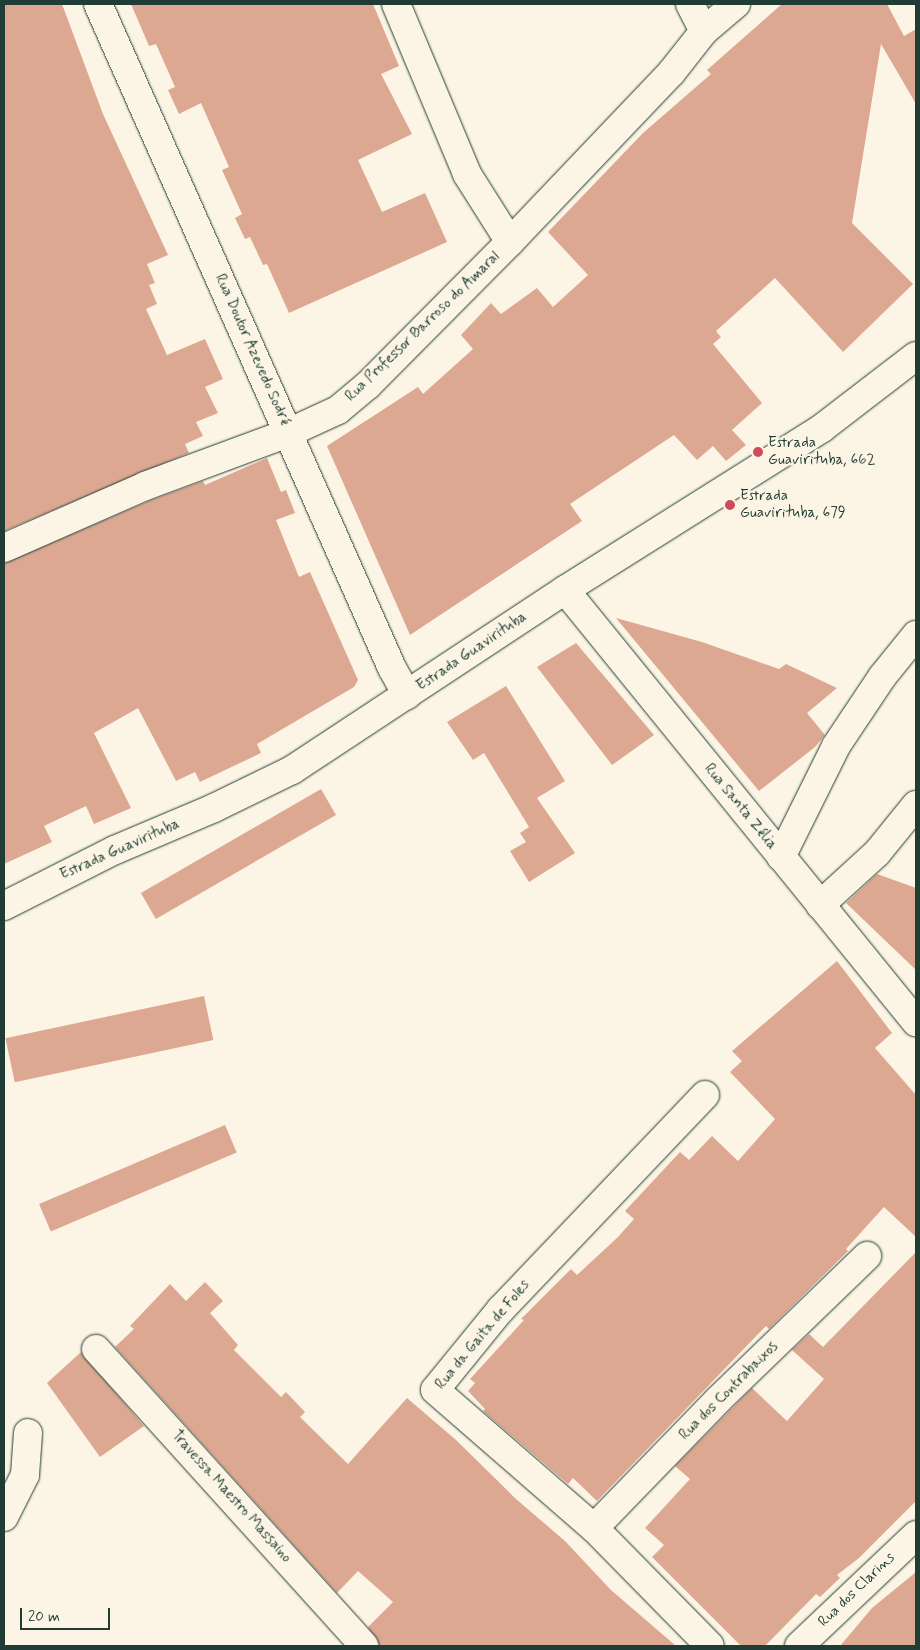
<!DOCTYPE html>
<meta charset="utf-8">
<style>
body{margin:0}
#map{position:relative;width:920px;height:1650px;overflow:hidden;background:#fcf5e5;font-family:Mynerve,sans-serif}
div>[style]{position:absolute}
.building>*{inset:0;background:#dda892;transform-origin:0 0}
.roads{filter:drop-shadow(0 0 1px #1f3d34) drop-shadow(0 0 1px #1f3d34)}
.minor>*{height:28px;margin:-14px;padding:0 14px;transform-origin:14px;border-radius:14px;background:#fcf5e5}
.dots>*{width:14px;height:14px;translate:-50% -50%;box-sizing:border-box;border:2px solid #fcf5e5;border-radius:50%}
span{translate:-50% -50%;white-space:nowrap;text-align:center;line-height:1.15;-webkit-text-stroke:4.5px #fcf5e5;paint-order:stroke}
.street-label{font-size:15px;color:#1f3d34}
.poi-label{font-size:15px;color:#1f3d34}
.left{translate:0 -50%;text-align:left}
.frame{position:absolute;inset:0;border:5px solid #1f3d34;pointer-events:none}
.scale{position:absolute;left:20px;top:1608px;width:90px;height:22px;box-sizing:border-box;border:2px solid #1f3d34;border-top:0;padding-left:6px;font-size:15px;line-height:18px;white-space:nowrap;color:#1f3d34;-webkit-text-stroke:4px #fcf5e5;paint-order:stroke}
</style>
<div id="map">
<div class="building">
<div style="clip-path:polygon(4px 4px,62px 4px,103px 114px,168px 255px,147px 264px,155px 283px,149px 285px,157px 304px,146px 309px,167px 355px,205px 339px,223px 379px,205px 387px,218px 413px,196px 422px,203px 436px,185px 444px,189px 453px,4px 531px)"></div>
<div style="clip-path:polygon(131px 4px,373px 4px,399px 66px,381px 74px,412px 134px,358px 160px,382px 212px,425px 193px,447px 242px,289px 313px,267px 264px,263px 265px,250px 237px,245px 239px,235px 218px,242px 214px,222px 170px,229px 167px,201px 103px,179px 114px,168px 90px,175px 87px,156px 44px,149px 46px)"></div>
<div style="clip-path:polygon(782px 4px,887px 4px,904px 36px,916px 29px,916px 104px,881px 44px,852px 223px,913px 284px,843px 352px,775px 278px,716px 331px,721px 337px,713px 344px,762px 403px,732px 430px,746px 445px,726px 461px,713px 446px,697px 460px,674px 435px,570px 504px,582px 521px,410px 635px,327px 446px,418px 387px,423px 394px,473px 349px,461px 335px,491px 303px,501px 314px,537px 288px,553px 307px,588px 275px,548px 232px,643px 133px,711px 74px,707px 70px)"></div>
<div style="clip-path:polygon(267px 458px,281px 492px,286px 490px,295px 513px,276px 520px,299px 577px,310px 572px,358px 680px,354px 687px,257px 744px,261px 753px,200px 782px,195px 772px,176px 781px,138px 708px,94px 733px,131px 808px,94px 824px,86px 806px,44px 826px,52px 842px,4px 864px,4px 563px,151px 500px,203px 481px,205px 485px)"></div>
<div style="clip-path:polygon(616px 618px,702px 642px,779px 669px,786px 664px,837px 688px,807px 713px,825px 735px,815px 747px,759px 791px)"></div>
<div style="clip-path:polygon(576px 643px,654px 735px,612px 765px,537px 667px)"></div>
<div style="clip-path:polygon(506px 686px,565px 781px,537px 798px,575px 853px,529px 882px,510px 851px,526px 842px,520px 833px,529px 827px,484px 753px,473px 760px,447px 722px)"></div>
<div style="left:321px;top:789px;width:30px;height:208px;rotate:60deg"></div>
<div style="clip-path:polygon(877px 874px,916px 888px,916px 970px,846px 903px)"></div>
<div style="clip-path:polygon(837px 961px,892px 1033px,875px 1048px,916px 1095px,916px 1237px,884px 1207px,846px 1249px,848px 1251px,769px 1329px,766px 1326px,597px 1501px,573px 1478px,568px 1484px,483px 1411px,485px 1409px,468px 1391px,475px 1383px,470px 1379px,524px 1320px,521px 1319px,571px 1269px,577px 1275px,618px 1237px,634px 1219px,625px 1211px,680px 1152px,689px 1160px,712px 1136px,738px 1161px,775px 1119px,730px 1072px,742px 1061px,732px 1051px)"></div>
<div style="left:204px;top:996px;width:45px;height:203px;rotate:78deg"></div>
<div style="left:225px;top:1125px;width:30px;height:202px;rotate:67deg"></div>
<div style="clip-path:polygon(916px 1252px,916px 1501px,859px 1558px,837px 1575px,840px 1578px,820px 1597px,816px 1594px,765px 1646px,741px 1646px,652px 1557px,664px 1545px,645px 1528px,690px 1479px,675px 1466px,752px 1388px,787px 1421px,824px 1379px,792px 1350px,809px 1334px,823px 1347px)"></div>
<div style="clip-path:polygon(205px 1282px,223px 1301px,210px 1313px,238px 1345px,234px 1350px,281px 1397px,286px 1392px,305px 1412px,300px 1417px,348px 1464px,407px 1398px,456px 1440px,516px 1499px,565px 1541px,611px 1590px,676px 1646px,379px 1646px,368px 1627px,393px 1602px,358px 1571px,337px 1593px,115px 1347px,134px 1329px,130px 1326px,170px 1284px,186px 1301px)"></div>
<div style="clip-path:polygon(81px 1352px,144px 1426px,100px 1457px,47px 1383px)"></div>
<div style="clip-path:polygon(916px 1572px,916px 1646px,840px 1646px,872px 1608px)"></div>
</div>
<div class="roads">
<div class="minor">
<div style="left:98px;top:4px;width:726px;rotate:66.12deg"></div>
<div style="left:392px;top:668px;width:31px;rotate:61deg"></div>
<div style="left:396px;top:4px;width:184px;rotate:67.3deg"></div>
<div style="left:467px;top:174px;width:80px;rotate:57.7deg"></div>
<div style="left:690px;top:4px;width:30px;rotate:63deg"></div>
<div style="left:4px;top:548px;width:154px;rotate:-23.7deg"></div>
<div style="left:145px;top:486px;width:153px;rotate:-20.3deg"></div>
<div style="left:288px;top:433px;width:55px;rotate:-24.7deg"></div>
<div style="left:338px;top:410px;width:39px;rotate:-40deg"></div>
<div style="left:368px;top:385px;width:202px;rotate:-45.2deg"></div>
<div style="left:510px;top:242px;width:233px;rotate:-46.4deg"></div>
<div style="left:671px;top:73px;width:53px;rotate:-51.8deg"></div>
<div style="left:704px;top:31px;width:42px;rotate:-40.2deg"></div>
<div style="left:565px;top:590px;width:557px;rotate:50.91deg"></div>
<div style="left:781px;top:857px;width:124px;rotate:-63.6deg"></div>
<div style="left:836px;top:746px;width:83px;rotate:-56.3deg"></div>
<div style="left:882px;top:677px;width:54px;rotate:-51deg"></div>
<div style="left:820px;top:905px;width:77px;rotate:-42.4deg"></div>
<div style="left:877px;top:853px;width:62px;rotate:-50.9deg"></div>
<div style="left:4px;top:906px;width:124px;rotate:-26.8deg"></div>
<div style="left:115px;top:850px;width:108px;rotate:-23deg"></div>
<div style="left:214px;top:808px;width:87px;rotate:-26deg"></div>
<div style="left:292px;top:770px;width:327px;rotate:-33.4deg"></div>
<div style="left:565px;top:590px;width:304px;rotate:-32.2deg"></div>
<div style="left:822px;top:428px;width:118px;rotate:-37.5deg"></div>
<div style="left:705px;top:1095px;width:296px;rotate:133.6deg"></div>
<div style="left:501px;top:1309px;width:104px;rotate:129.2deg"></div>
<div style="left:435px;top:1390px;width:211px;rotate:41deg"></div>
<div style="left:594px;top:1528px;width:165px;rotate:45.5deg"></div>
<div style="left:96px;top:1349px;width:400px;rotate:47.9deg"></div>
<div style="left:4px;top:1517px;width:47px;rotate:-63.4deg"></div>
<div style="left:25px;top:1475px;width:42px;rotate:-85.9deg"></div>
<div style="left:594px;top:1528px;width:180px;rotate:-45.9deg"></div>
<div style="left:719px;top:1399px;width:206px;rotate:-44deg"></div>
<div style="left:799px;top:1646px;width:161px;rotate:-43.5deg"></div>
</div>
</div>
<div class="dots">
<div style="left:758px;top:452px;background:#d1495b"></div>
<div style="left:730px;top:505px;background:#d1495b"></div>
</div>
<div class="street-label">
<span style="left:423px;top:327px;rotate:-44deg">Rua Professor Barroso do Amaral</span>
<span style="left:252px;top:350px;rotate:66deg">Rua Doutor Azevedo Sodré</span>
<span style="left:472px;top:652px;rotate:-34deg">Estrada Guavirituba</span>
<span style="left:740px;top:807px;rotate:51deg">Rua Santa Zélia</span>
<span style="left:120px;top:850px;rotate:-24deg">Estrada Guavirituba</span>
<span style="left:483px;top:1335px;rotate:-50deg">Rua da Gaita de Foles</span>
<span style="left:729px;top:1391px;rotate:-45deg">Rua dos Contrabaixos</span>
<span style="left:231px;top:1497px;rotate:48deg">Travessa Maestro Massaino</span>
<span style="left:857px;top:1590px;rotate:-44deg">Rua dos Clarins</span>
</div>
<div class="poi-label">
<span class="left" style="left:768px;top:452px">Estrada<br>Guavirituba, 662</span>
<span class="left" style="left:740px;top:505px">Estrada<br>Guavirituba, 679</span>
</div>
<div class="frame"></div>
<div class="scale">20 m</div>
</div>
